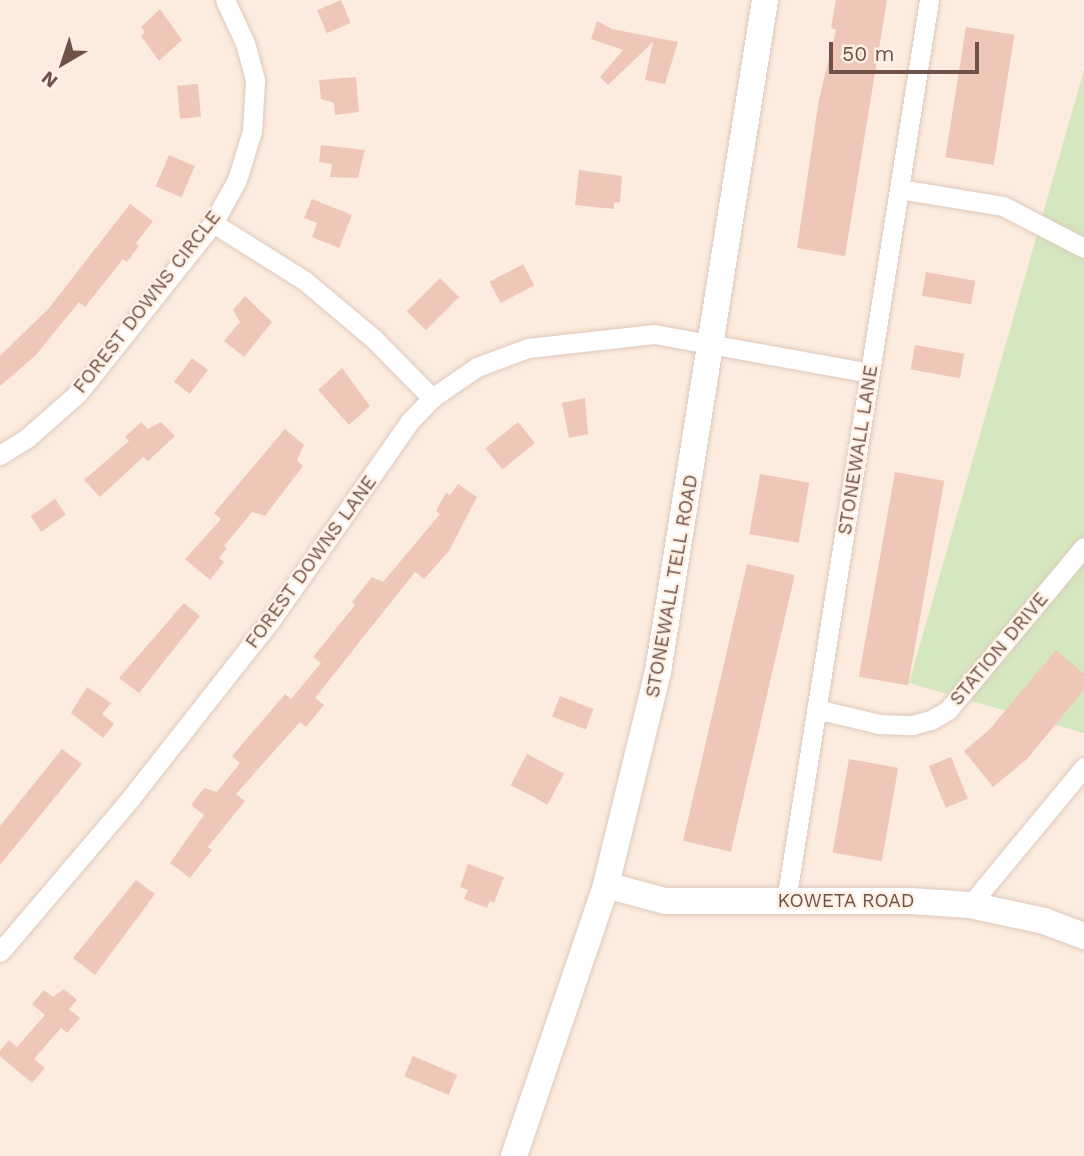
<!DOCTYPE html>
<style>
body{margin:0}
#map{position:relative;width:1084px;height:1156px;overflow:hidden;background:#fbecdf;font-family:"Work Sans",sans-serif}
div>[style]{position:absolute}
.green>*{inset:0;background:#d4e7bf}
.building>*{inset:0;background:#efc7b8;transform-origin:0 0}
.roads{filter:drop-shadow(0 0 2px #dec8bc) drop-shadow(0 0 2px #dec8bc)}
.street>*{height:19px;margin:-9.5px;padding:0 9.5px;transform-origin:9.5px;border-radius:9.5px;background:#fff}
.secondary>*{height:26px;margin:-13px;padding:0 13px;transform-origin:13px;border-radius:13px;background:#fff}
span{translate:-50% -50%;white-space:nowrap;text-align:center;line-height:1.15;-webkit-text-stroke:5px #fef1e4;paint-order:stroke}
.street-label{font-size:19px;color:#705148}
.north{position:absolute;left:28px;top:28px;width:70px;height:70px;-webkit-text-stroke:5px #fef1e4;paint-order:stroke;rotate:219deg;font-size:19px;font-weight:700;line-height:28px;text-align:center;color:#705148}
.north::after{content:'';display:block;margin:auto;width:24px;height:32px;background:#705148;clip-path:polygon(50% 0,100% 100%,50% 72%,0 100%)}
.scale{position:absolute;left:829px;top:42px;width:150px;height:32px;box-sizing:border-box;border:4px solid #705148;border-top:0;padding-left:9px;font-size:21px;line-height:24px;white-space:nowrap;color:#705148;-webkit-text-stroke:5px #fef1e4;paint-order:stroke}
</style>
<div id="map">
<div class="green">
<div style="clip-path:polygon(1084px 70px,1084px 733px,909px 683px)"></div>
</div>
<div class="building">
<div style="left:341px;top:0;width:25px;height:26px;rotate:67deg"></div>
<div style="clip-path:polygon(836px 0,887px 0,845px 256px,797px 248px,819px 99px,836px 30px,831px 28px)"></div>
<div style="clip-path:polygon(160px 9px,182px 40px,159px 61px,141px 36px,145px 32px,141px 27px)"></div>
<div style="clip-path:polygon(597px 21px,612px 29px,678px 42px,665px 84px,645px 80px,653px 42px,608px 85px,600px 77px,623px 50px,591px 39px)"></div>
<div style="left:966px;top:27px;width:49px;height:132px;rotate:9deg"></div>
<div style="clip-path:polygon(356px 77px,359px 112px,335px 115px,334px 103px,321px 99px,319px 80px)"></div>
<div style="left:198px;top:84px;width:33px;height:21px;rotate:85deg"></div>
<div style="clip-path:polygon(321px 145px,365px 150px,358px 178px,330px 177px,332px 164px,319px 162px)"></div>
<div style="left:169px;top:155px;width:28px;height:34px;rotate:23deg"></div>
<div style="clip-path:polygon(579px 170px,622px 176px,620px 202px,614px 203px,614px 209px,575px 205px)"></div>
<div style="clip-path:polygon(312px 199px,352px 215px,339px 248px,312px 237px,317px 223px,304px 218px)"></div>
<div style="clip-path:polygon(130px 204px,153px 221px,136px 243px,139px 246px,127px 262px,123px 259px,85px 307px,79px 302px,36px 355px,0 386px,0 356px,49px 308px)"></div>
<div style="left:523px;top:264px;width:24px;height:38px;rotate:62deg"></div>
<div style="left:926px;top:272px;width:50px;height:24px;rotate:10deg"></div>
<div style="left:440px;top:278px;width:27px;height:47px;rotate:45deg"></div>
<div style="clip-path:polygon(245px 296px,272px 322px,244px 357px,224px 341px,240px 322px,233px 310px)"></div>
<div style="left:915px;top:345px;width:50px;height:25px;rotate:10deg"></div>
<div style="left:192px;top:358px;width:20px;height:30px;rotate:37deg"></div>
<div style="clip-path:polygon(342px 368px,370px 406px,349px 425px,318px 390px)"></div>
<div style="clip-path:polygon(585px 398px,588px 434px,569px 438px,562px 403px)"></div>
<div style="clip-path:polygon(141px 422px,148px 429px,161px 422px,175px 436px,148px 461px,143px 457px,100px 497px,84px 480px,129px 441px,125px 437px)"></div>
<div style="left:518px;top:422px;width:27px;height:42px;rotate:51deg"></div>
<div style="clip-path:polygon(285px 429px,304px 445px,297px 460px,303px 466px,265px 516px,252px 512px,224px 546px,227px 548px,219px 558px,224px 562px,210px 580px,185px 559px,221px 519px,214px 513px)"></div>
<div style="left:895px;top:472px;width:50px;height:208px;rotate:10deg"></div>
<div style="left:760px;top:474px;width:50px;height:61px;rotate:10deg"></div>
<div style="clip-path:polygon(458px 484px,477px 497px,449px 551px,424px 579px,415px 572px,315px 698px,324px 705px,306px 727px,300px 722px,236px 794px,245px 801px,208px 847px,212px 850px,190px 878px,170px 863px,204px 815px,191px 805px,204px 788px,217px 792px,240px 763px,232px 756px,285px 694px,291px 699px,321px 663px,313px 657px,355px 605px,352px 602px,372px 577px,383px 582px,440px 514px,436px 511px,446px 493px,450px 495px)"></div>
<div style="left:55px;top:499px;width:19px;height:30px;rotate:55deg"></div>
<div style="left:747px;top:564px;width:49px;height:284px;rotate:13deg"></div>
<div style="clip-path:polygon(184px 603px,200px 616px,139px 693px,119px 678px)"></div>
<div style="clip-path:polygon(1056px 650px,1084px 674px,1084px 690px,1027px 759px,993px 787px,964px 751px,989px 730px)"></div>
<div style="clip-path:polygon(87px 687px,111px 703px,102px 714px,114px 724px,103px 738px,71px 713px)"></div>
<div style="left:560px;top:696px;width:36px;height:22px;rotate:21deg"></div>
<div style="clip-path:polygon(62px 749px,82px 764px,0 865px,0 826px)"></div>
<div style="left:527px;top:754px;width:42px;height:35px;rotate:28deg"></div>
<div style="left:951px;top:757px;width:45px;height:24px;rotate:68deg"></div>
<div style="left:849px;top:759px;width:50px;height:95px;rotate:10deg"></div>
<div style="clip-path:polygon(468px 864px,504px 877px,494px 903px,490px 901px,487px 908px,464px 899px,468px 890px,460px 887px)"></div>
<div style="clip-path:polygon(136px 880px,155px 894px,95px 975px,73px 958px)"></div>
<div style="clip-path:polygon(64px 989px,77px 1000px,69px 1009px,80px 1018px,67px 1033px,61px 1028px,34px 1059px,45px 1068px,32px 1083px,0 1056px,0 1051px,9px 1040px,17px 1047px,45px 1015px,32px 1004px,44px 990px,53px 997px)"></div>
<div style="left:413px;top:1056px;width:48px;height:22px;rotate:23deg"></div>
</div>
<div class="roads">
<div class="street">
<div style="left:899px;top:189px;width:105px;rotate:9.3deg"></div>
<div style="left:1003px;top:206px;width:91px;rotate:27.4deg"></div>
<div style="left:213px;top:223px;width:109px;rotate:32.2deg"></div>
<div style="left:305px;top:281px;width:90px;rotate:40deg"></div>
<div style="left:374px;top:339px;width:83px;rotate:45.5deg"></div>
<div style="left:0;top:455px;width:32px;rotate:-32deg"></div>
<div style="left:27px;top:438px;width:68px;rotate:-41.4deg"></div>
<div style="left:78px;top:393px;width:217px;rotate:-51.5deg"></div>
<div style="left:213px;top:223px;width:49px;rotate:-60.8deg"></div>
<div style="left:237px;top:180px;width:51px;rotate:-73deg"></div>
<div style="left:252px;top:131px;width:51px;rotate:-86.6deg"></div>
<div style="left:255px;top:80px;width:38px;rotate:-105deg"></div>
<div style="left:245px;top:43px;width:47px;rotate:-114.9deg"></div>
<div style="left:816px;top:709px;width:65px;rotate:13.4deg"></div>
<div style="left:879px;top:724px;width:33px;rotate:2deg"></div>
<div style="left:912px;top:725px;width:20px;rotate:-15deg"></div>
<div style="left:931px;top:720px;width:20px;rotate:-30deg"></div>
<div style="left:948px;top:710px;width:212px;rotate:-50.2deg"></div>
<div style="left:786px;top:901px;width:912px;rotate:-80.98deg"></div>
<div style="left:970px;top:905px;width:179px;rotate:-50.4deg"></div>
<div style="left:0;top:952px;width:201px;rotate:-49.6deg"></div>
<div style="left:130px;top:799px;width:226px;rotate:-51.8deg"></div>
<div style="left:270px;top:621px;width:244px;rotate:-55deg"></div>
<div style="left:410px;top:421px;width:32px;rotate:-46deg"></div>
<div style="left:432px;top:398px;width:55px;rotate:-34.6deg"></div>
<div style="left:477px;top:367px;width:54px;rotate:-20.4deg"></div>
<div style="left:528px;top:348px;width:127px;rotate:-6.3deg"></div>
<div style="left:654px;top:334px;width:219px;rotate:10.2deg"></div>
</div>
<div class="secondary">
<div style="left:606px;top:885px;width:61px;rotate:15.2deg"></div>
<div style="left:665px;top:901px;width:245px"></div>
<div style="left:910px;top:901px;width:60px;rotate:3.8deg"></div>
<div style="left:970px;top:905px;width:76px;rotate:12.2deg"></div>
<div style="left:1044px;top:921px;width:43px;rotate:20.6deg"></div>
<div style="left:514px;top:1156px;width:286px;rotate:-71.2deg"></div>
<div style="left:606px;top:885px;width:219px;rotate:-76.3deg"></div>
<div style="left:658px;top:672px;width:680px;rotate:-80.95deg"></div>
</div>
</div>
<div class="street-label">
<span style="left:147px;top:302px;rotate:-52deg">FOREST DOWNS CIRCLE</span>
<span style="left:858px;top:450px;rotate:-81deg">STONEWALL LANE</span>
<span style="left:311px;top:562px;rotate:-54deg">FOREST DOWNS LANE</span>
<span style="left:672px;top:586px;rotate:-80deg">STONEWALL TELL ROAD</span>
<span style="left:999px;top:649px;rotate:-50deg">STATION DRIVE</span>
<span style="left:846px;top:901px">KOWETA ROAD</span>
</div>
<div class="north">N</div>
<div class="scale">50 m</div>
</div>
